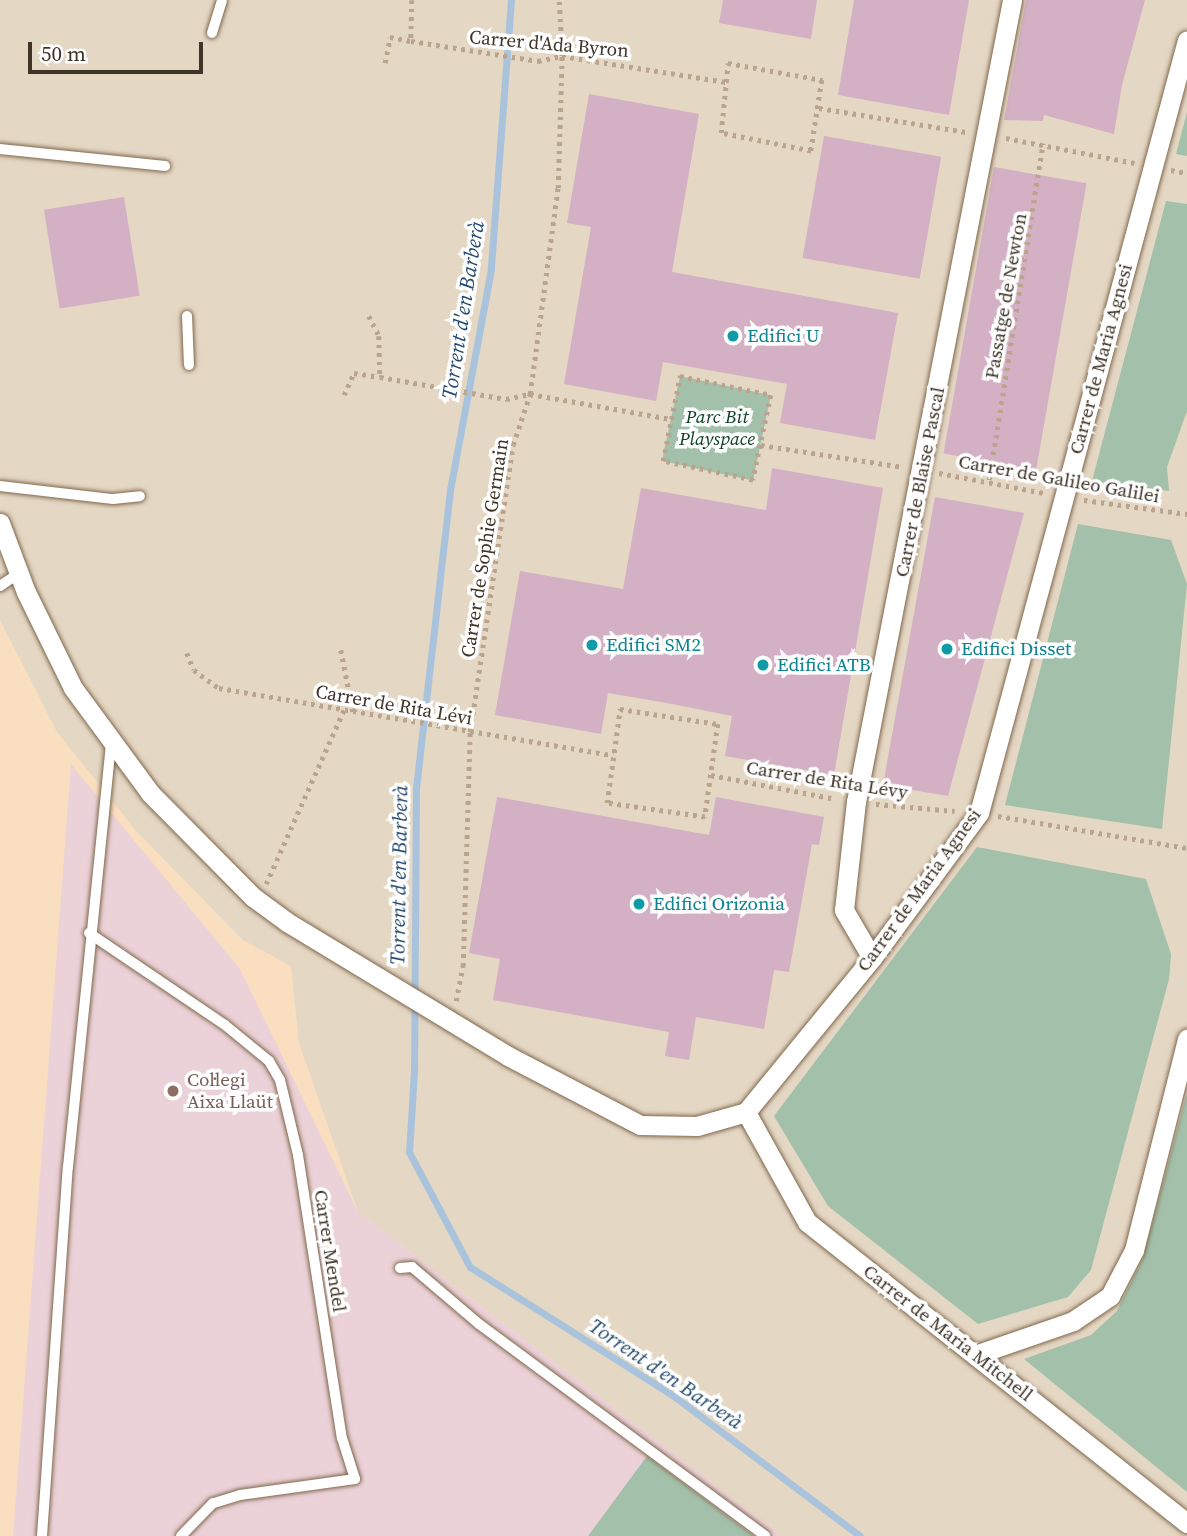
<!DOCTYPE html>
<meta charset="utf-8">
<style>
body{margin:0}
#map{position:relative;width:1187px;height:1536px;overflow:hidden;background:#f9dec0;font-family:"Source Serif 4",serif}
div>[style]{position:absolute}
.industrial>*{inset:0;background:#e4d7c4}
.education>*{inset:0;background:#ebd2d8}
.green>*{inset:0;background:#a3c0ab;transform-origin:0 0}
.stream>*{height:7px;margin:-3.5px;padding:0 3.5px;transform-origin:3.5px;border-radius:3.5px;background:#aac3dd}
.building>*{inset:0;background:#d3b0c4;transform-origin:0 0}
.path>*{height:4.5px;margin-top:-2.25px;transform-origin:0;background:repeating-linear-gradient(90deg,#baa48d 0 3.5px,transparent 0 8.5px)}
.roads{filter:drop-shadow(0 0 2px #80684d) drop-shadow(0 0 2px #80684d)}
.lane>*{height:10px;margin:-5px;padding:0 5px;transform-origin:5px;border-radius:5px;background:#fff}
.street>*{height:19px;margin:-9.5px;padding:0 9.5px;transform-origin:9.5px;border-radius:9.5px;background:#fff}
.dots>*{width:19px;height:19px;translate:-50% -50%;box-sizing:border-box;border:4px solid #fff;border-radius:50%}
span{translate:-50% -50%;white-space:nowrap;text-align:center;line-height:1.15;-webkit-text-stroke:7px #fff;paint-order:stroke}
.street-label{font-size:19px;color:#3e3428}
.culture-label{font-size:19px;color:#0d838f}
.left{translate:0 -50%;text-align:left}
.park-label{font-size:19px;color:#0d4225;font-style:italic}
.education-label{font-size:19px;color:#785e54}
.water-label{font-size:21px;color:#234a6e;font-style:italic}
.scale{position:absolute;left:28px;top:42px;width:175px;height:32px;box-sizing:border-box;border:4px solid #3e3428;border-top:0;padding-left:9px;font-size:21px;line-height:24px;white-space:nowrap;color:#3e3428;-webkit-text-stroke:5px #fff;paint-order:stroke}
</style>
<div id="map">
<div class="industrial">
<div style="clip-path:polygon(0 0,1187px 0,1187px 1536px,782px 1536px,358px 1212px,299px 1043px,291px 966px,243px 940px,137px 832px,57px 732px,0 620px)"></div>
</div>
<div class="education">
<div style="clip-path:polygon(71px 764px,240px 969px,358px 1212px,782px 1536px,13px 1536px)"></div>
</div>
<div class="green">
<div style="clip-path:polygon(1187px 112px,1187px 156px,1176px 154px)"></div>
<div style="clip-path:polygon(1166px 201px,1187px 204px,1187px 411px,1167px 467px,1169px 491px,1092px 481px)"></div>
<div style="left:680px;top:376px;width:93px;height:87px;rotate:12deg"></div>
<div style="clip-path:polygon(1078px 524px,1171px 540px,1187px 584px,1162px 829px,1005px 805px)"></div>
<div style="clip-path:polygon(977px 847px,1146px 879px,1171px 954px,1169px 979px,1091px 1270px,1068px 1297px,978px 1324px,828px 1206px,774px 1116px)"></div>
<div style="clip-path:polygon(1187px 1093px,1187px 1492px,1024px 1359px,1091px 1335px,1117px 1311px,1143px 1258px)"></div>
<div style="clip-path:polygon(647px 1456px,754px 1536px,588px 1536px)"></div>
</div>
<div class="stream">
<div style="left:511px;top:0;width:270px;rotate:94.3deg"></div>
<div style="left:491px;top:269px;width:225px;rotate:100.5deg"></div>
<div style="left:450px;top:490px;width:302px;rotate:96.5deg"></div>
<div style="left:416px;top:790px;width:281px;rotate:90.4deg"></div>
<div style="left:414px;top:1071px;width:81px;rotate:93.5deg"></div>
<div style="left:409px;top:1152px;width:130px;rotate:62.1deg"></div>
<div style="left:470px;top:1267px;width:238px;rotate:32.3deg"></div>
<div style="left:671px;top:1394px;width:236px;rotate:36.9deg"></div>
</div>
<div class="building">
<div style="clip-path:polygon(723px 0,817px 0,811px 39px,719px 23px)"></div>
<div style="clip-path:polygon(854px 0,969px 0,949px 115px,838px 95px)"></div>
<div style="clip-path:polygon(1026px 0,1145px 0,1122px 85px,1114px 134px,1044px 115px,1043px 121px,1004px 120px)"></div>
<div style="clip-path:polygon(589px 94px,699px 114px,672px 272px,898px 313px,875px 440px,780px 423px,787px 384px,663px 362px,656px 401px,564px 384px,591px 227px,567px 223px)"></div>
<div style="left:824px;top:136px;width:119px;height:124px;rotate:10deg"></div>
<div style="left:994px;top:167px;width:94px;height:291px;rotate:10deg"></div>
<div style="left:124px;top:197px;width:100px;height:81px;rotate:81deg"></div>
<div style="clip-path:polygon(772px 468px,883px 488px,834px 775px,725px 756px,732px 716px,667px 703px,608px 693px,601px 734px,495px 715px,520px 571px,623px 589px,641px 488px,766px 510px)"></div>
<div style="clip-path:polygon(935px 497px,1024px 513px,948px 796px,883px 785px)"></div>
<div style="clip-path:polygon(497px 797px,709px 835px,716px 797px,824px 817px,819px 845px,812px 844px,789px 972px,774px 970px,764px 1029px,696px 1017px,689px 1060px,665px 1056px,669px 1032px,493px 1000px,500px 959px,469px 953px)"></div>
</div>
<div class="path">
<div style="left:412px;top:0;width:41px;rotate:91.4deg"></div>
<div style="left:411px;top:41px;width:129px;rotate:8.9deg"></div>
<div style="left:538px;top:61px;width:25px;rotate:-12deg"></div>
<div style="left:562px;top:56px;width:166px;rotate:9deg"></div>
<div style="left:385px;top:63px;width:26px;rotate:-79deg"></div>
<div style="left:390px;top:37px;width:21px;rotate:11deg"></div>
<div style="left:728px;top:63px;width:96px;rotate:10.3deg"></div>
<div style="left:822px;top:80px;width:72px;rotate:98.8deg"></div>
<div style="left:811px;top:151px;width:92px;rotate:-168.7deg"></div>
<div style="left:721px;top:133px;width:70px;rotate:-84.3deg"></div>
<div style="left:819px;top:108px;width:149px;rotate:9.3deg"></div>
<div style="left:1006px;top:138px;width:131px;rotate:11deg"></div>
<div style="left:1171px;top:170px;width:16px;rotate:11deg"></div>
<div style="left:369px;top:316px;width:22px;rotate:63deg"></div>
<div style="left:379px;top:336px;width:41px;rotate:88.6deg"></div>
<div style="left:380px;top:377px;width:128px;rotate:9.9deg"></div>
<div style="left:506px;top:399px;width:25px;rotate:-12deg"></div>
<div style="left:530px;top:394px;width:143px;rotate:10.1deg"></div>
<div style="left:680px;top:376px;width:93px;rotate:11.8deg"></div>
<div style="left:771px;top:395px;width:87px;rotate:102deg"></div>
<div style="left:753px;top:480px;width:92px;rotate:-168.1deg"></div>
<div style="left:663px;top:461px;width:87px;rotate:-78.7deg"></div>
<div style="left:344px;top:395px;width:24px;rotate:-66deg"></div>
<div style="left:354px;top:373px;width:26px;rotate:9deg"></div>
<div style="left:761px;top:445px;width:144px;rotate:8.8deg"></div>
<div style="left:939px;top:473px;width:107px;rotate:10.8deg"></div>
<div style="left:989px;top:480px;width:341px;rotate:-80.9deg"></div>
<div style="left:1084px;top:500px;width:104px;rotate:7.7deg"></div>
<div style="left:341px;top:650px;width:63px;rotate:79deg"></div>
<div style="left:187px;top:653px;width:18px;rotate:68deg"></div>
<div style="left:194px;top:670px;width:31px;rotate:36deg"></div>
<div style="left:219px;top:688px;width:400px;rotate:9.7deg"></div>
<div style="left:620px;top:709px;width:99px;rotate:8.7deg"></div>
<div style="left:718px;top:724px;width:94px;rotate:98deg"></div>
<div style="left:705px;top:817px;width:99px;rotate:-171.9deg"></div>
<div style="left:607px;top:803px;width:95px;rotate:-82.1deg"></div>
<div style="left:711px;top:775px;width:127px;rotate:10.9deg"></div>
<div style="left:876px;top:804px;width:79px;rotate:5.1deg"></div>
<div style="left:998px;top:816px;width:192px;rotate:9.6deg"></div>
<div style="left:266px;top:884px;width:191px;rotate:-65.9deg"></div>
<div style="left:456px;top:1001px;width:36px;rotate:-79deg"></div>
<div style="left:463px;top:966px;width:234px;rotate:-88.3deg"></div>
<div style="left:470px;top:732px;width:290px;rotate:-81.5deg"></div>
<div style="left:513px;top:445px;width:54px;rotate:-71.6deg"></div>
<div style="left:530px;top:394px;width:208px;rotate:-82.3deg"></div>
<div style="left:558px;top:188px;width:132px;rotate:-88.3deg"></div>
<div style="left:562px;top:56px;width:56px;rotate:-93.1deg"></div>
</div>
<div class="roads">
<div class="lane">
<div style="left:212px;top:33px;width:34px;rotate:-73deg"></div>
<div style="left:0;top:149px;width:166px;rotate:5.9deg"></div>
<div style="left:187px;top:316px;width:49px;rotate:87.7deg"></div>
<div style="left:0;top:486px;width:114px;rotate:6.6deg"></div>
<div style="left:113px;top:499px;width:27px;rotate:-6deg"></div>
<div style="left:0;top:586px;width:23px;rotate:-34deg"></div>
<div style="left:89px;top:933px;width:164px;rotate:34.1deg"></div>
<div style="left:225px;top:1025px;width:57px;rotate:39.3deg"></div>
<div style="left:269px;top:1061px;width:22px;rotate:60deg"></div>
<div style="left:280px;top:1080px;width:77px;rotate:76.5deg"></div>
<div style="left:298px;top:1155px;width:286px;rotate:81.2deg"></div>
<div style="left:342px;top:1438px;width:43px;rotate:72.4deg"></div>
<div style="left:355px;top:1479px;width:116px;rotate:172.1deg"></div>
<div style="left:240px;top:1495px;width:28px;rotate:163deg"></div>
<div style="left:213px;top:1503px;width:46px;rotate:134.1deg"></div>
<div style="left:400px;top:1268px;width:12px;rotate:-5deg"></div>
<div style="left:412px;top:1267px;width:88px;rotate:40.4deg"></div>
<div style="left:479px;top:1324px;width:356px;rotate:36.5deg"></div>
<div style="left:42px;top:1536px;width:370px;rotate:-86deg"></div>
<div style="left:68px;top:1167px;width:428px;rotate:-84.2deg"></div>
</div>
<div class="street">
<div style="left:0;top:523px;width:74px;rotate:69.4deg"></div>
<div style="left:26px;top:592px;width:107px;rotate:63.9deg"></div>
<div style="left:73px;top:688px;width:130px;rotate:53.7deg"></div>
<div style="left:150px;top:793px;width:146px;rotate:45.3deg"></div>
<div style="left:253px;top:897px;width:42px;rotate:36.3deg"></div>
<div style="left:287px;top:922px;width:258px;rotate:31.2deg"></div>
<div style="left:508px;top:1056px;width:149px;rotate:27.6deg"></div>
<div style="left:640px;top:1125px;width:57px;rotate:1deg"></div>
<div style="left:697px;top:1126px;width:51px;rotate:-15.9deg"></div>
<div style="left:746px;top:1112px;width:199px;rotate:-50.7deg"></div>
<div style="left:872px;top:958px;width:180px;rotate:-53.6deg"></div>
<div style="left:979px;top:813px;width:800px;rotate:-74.94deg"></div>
<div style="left:872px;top:958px;width:56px;rotate:-120.3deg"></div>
<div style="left:844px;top:910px;width:109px;rotate:-83.7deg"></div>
<div style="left:856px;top:802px;width:817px;rotate:-78.99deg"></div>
<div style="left:746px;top:1112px;width:126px;rotate:61deg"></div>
<div style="left:807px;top:1222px;width:485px;rotate:38.4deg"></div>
<div style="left:975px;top:1355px;width:104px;rotate:-19.1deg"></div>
<div style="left:1073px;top:1321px;width:45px;rotate:-34deg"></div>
<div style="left:1110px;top:1296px;width:52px;rotate:-62.4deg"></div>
<div style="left:1134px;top:1250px;width:218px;rotate:-75.9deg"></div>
</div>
</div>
<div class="dots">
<div style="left:733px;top:336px;background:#0f9aa8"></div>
<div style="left:592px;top:645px;background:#0f9aa8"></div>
<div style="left:947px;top:649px;background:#0f9aa8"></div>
<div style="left:763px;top:665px;background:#0f9aa8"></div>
<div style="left:639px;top:904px;background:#0f9aa8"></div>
<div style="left:173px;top:1091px;background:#8d6e63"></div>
</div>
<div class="street-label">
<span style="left:549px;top:44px;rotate:5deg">Carrer d'Ada Byron</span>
<span style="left:1006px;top:296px;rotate:-80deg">Passatge de Newton</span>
<span style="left:1101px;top:359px;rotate:-75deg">Carrer de Maria Agnesi</span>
<span style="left:1059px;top:479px;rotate:10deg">Carrer de Galileo Galilei</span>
<span style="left:920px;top:482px;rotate:-79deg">Carrer de Blaise Pascal</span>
<span style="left:485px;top:548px;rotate:-81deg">Carrer de Sophie Germain</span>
<span style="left:394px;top:705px;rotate:10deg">Carrer de Rita Lévi</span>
<span style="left:827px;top:780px;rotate:9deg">Carrer de Rita Lévy</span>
<span style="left:919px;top:890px;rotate:-54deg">Carrer de Maria Agnesi</span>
<span style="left:330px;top:1251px;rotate:81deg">Carrer Mendel</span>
<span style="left:948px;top:1333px;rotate:38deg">Carrer de Maria Mitchell</span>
</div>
<div class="culture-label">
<span class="left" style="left:747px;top:336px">Edifici U</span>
<span class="left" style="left:606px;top:645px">Edifici SM2</span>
<span class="left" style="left:961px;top:649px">Edifici Disset</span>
<span class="left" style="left:777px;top:665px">Edifici ATB</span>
<span class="left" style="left:653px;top:904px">Edifici Orizonia</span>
</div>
<div class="park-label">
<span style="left:717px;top:428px">Parc Bit<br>Playspace</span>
</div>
<div class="education-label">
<span class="left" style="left:187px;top:1091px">Col·legi<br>Aixa Llaüt</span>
</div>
<div class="water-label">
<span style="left:463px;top:310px;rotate:-81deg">Torrent d'en Barberà</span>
<span style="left:399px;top:875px;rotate:-89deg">Torrent d'en Barberà</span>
<span style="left:666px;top:1374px;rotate:34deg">Torrent d'en Barberà</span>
</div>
<div class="scale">50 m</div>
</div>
